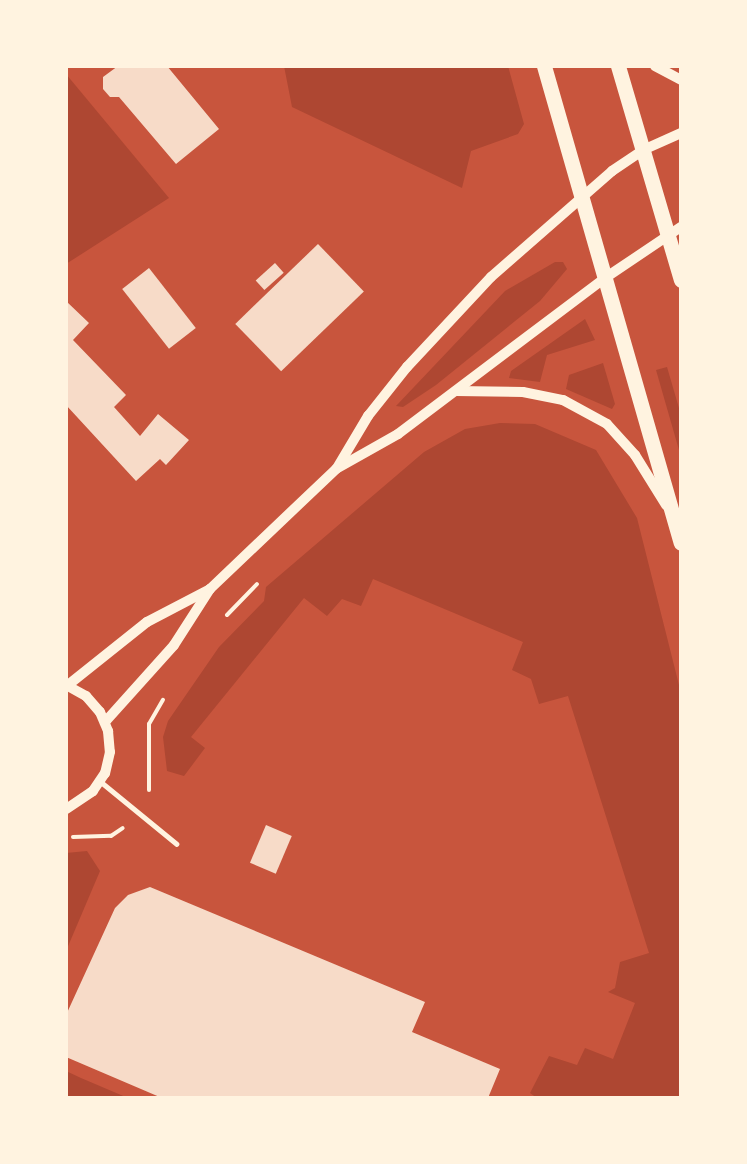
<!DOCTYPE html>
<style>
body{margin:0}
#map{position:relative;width:747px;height:1164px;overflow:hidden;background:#c8553d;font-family:Literata,serif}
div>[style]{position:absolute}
.green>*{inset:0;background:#ae4732}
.building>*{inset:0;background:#f7dbc8;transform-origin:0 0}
.path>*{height:4px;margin:-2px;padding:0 2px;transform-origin:2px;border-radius:2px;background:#fff3e0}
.service>*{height:4.5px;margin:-2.25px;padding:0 2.25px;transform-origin:2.25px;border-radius:2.25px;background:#fff3e0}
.tertiary>*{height:10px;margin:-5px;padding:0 5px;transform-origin:5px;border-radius:5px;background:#fff3e0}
.primary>*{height:15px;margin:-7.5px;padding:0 7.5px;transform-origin:7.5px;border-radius:7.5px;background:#fff3e0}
span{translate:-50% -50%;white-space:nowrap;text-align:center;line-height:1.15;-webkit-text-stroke:4.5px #fff3e0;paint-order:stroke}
.frame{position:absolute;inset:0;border:68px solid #fff3e0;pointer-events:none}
</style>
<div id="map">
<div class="green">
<div style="clip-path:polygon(284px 66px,508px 66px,524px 124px,518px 134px,471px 151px,462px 188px,292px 107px)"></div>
<div style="clip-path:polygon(66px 74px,169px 198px,66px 264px)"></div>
<div style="clip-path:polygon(555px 262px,563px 262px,567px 269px,540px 301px,436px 385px,403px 407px,396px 406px,505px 291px)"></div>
<div style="clip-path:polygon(585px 319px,595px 340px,547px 355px,540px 382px,509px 378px,511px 371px)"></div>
<div style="clip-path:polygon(603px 363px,615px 404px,612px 409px,566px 389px,569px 375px)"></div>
<div style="clip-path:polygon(667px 367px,681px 415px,681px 457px,656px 370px)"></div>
<div style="clip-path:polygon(500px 423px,535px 424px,596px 450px,637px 518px,681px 693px,681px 1098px,537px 1098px,530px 1093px,549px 1056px,577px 1065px,585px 1048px,613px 1059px,635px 1003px,608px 992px,615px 988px,620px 962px,649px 953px,568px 696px,539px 704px,531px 679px,512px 670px,523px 642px,373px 579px,361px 606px,342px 599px,327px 616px,304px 598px,191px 737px,205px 748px,184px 776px,167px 771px,163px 737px,168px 721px,219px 647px,264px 601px,266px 587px,424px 452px,465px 429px)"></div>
<div style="clip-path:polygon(87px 851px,100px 871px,66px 951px,66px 853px)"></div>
<div style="clip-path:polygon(66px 1071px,81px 1078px,128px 1098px,66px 1098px)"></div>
</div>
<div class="building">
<div style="clip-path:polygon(118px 66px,167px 66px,219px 129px,176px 164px,119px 97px,110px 97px,103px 89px,103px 77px)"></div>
<div style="left:318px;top:244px;width:66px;height:115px;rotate:46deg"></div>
<div style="left:275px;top:263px;width:13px;height:26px;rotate:48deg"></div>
<div style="left:149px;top:268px;width:76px;height:34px;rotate:52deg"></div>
<div style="clip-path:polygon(66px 301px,89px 323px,73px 340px,126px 395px,114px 407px,140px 436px,158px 414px,189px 440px,166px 465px,160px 459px,136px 481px,66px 405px)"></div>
<div style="left:266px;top:825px;width:28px;height:41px;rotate:23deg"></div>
<div style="clip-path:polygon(150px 887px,425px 1002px,412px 1032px,500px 1069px,488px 1098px,162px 1098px,66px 1057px,66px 1015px,115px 908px,128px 895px)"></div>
</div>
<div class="path">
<div style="left:227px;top:615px;width:43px;rotate:-45.9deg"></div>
<div style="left:149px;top:790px;width:66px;rotate:-90deg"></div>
<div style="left:149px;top:724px;width:28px;rotate:-60deg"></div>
<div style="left:73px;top:837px;width:38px;rotate:-2deg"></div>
<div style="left:111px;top:836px;width:14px;rotate:-34deg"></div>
</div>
<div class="service">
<div style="left:100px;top:781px;width:99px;rotate:39.3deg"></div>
</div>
<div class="tertiary">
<div style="left:655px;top:66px;width:30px;rotate:28deg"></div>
<div style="left:456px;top:391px;width:67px;rotate:0.9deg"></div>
<div style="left:523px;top:392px;width:41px;rotate:11.3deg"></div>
<div style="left:563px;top:400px;width:50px;rotate:28.6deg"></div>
<div style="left:607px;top:424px;width:42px;rotate:47.9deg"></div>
<div style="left:635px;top:455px;width:59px;rotate:58.2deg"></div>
<div style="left:337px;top:468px;width:61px;rotate:-59.2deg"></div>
<div style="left:368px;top:416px;width:63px;rotate:-51.5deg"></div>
<div style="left:407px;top:367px;width:123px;rotate:-47deg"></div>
<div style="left:491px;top:277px;width:161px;rotate:-41.2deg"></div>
<div style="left:612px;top:171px;width:37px;rotate:-34deg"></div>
<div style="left:643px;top:150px;width:42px;rotate:-24.1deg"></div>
<div style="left:66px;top:685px;width:23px;rotate:29deg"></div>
<div style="left:86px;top:696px;width:21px;rotate:49deg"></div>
<div style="left:100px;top:712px;width:21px;rotate:67deg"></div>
<div style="left:108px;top:731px;width:21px;rotate:85deg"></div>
<div style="left:110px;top:752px;width:22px;rotate:103deg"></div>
<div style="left:105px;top:773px;width:22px;rotate:124deg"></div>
<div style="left:93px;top:791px;width:32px;rotate:146deg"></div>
<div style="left:68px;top:685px;width:101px;rotate:-38.6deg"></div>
<div style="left:147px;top:622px;width:71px;rotate:-27.6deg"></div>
<div style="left:105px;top:722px;width:103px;rotate:-48.1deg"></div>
<div style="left:174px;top:645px;width:67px;rotate:-57.3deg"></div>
<div style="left:210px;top:589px;width:174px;rotate:-43.6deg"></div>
<div style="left:336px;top:469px;width:71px;rotate:-29.4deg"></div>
<div style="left:398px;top:434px;width:259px;rotate:-37deg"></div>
<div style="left:605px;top:278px;width:92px;rotate:-33.9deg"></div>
</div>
<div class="primary">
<div style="left:544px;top:66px;width:496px;rotate:74deg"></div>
<div style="left:618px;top:66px;width:223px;rotate:73.6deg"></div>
</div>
<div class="frame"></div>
</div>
